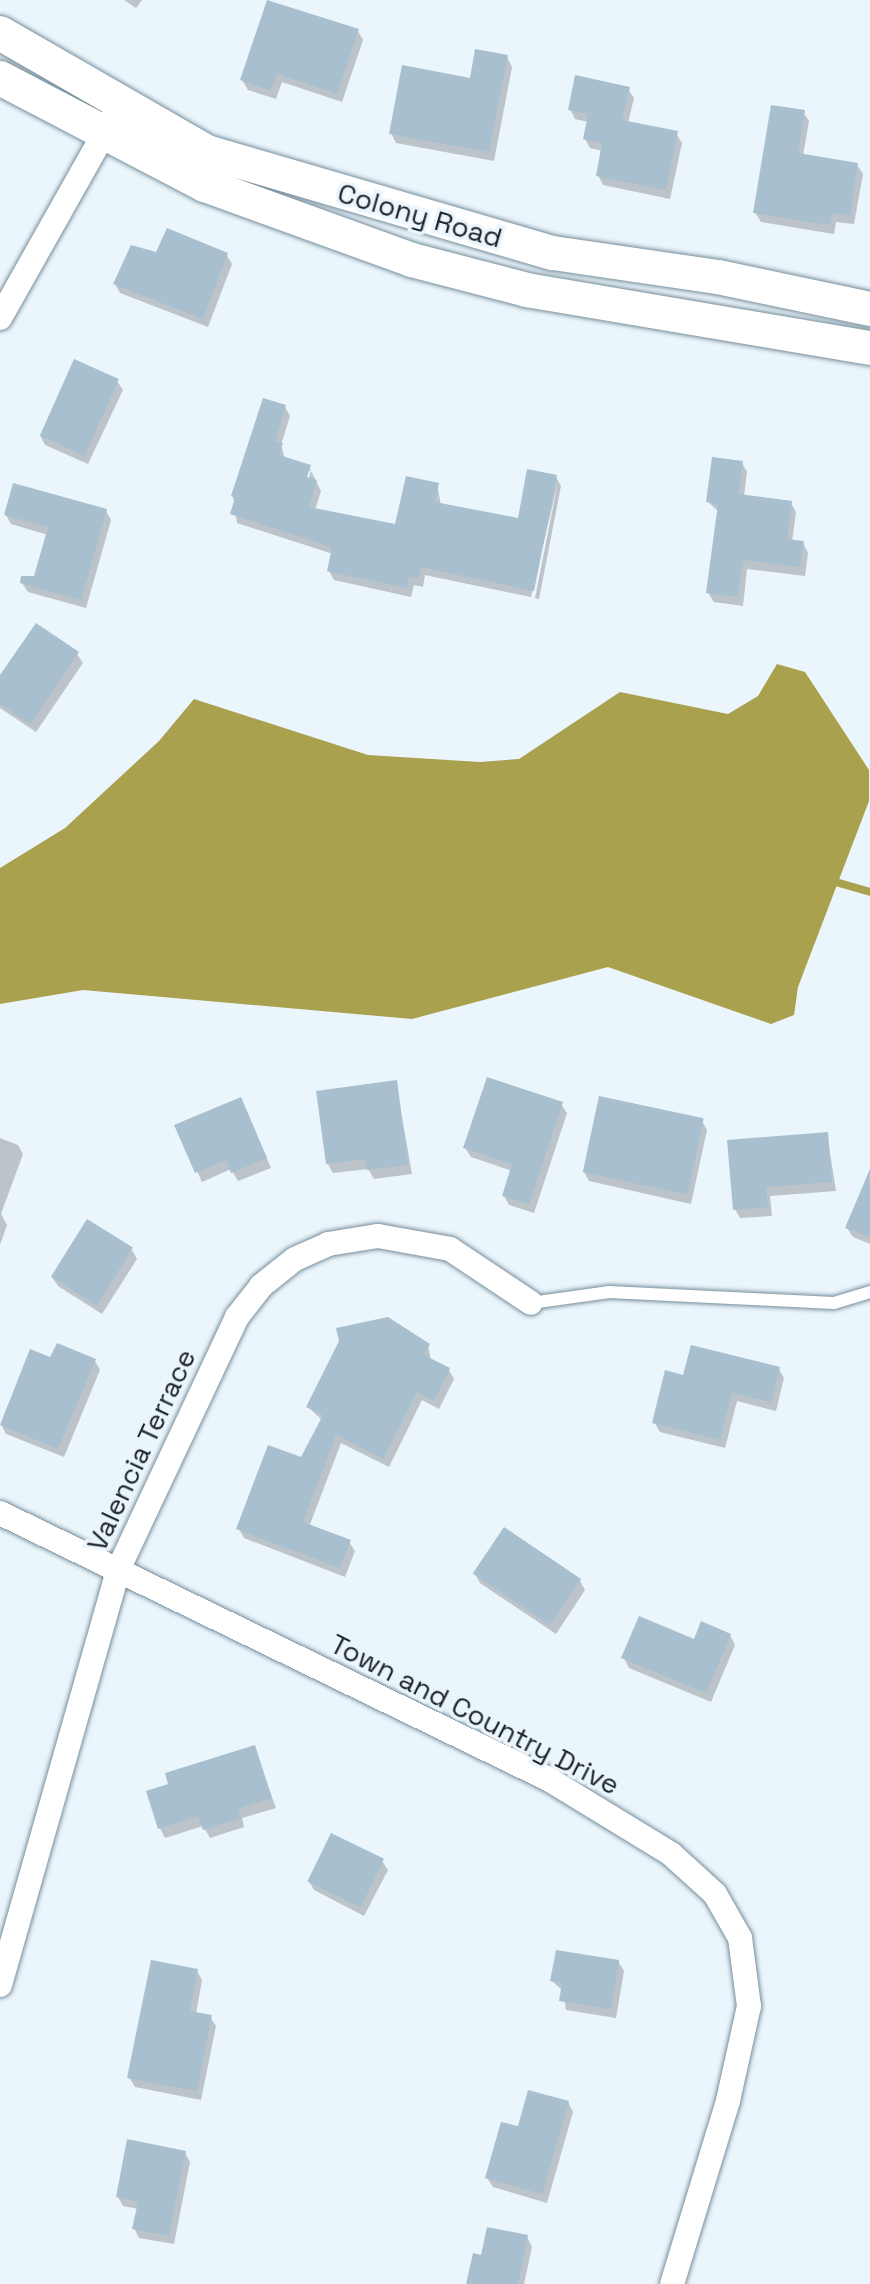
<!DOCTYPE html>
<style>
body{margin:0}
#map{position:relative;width:870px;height:2284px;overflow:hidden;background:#ebf5fc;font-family:"Space Grotesk",sans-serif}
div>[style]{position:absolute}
.water>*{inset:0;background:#aaa14e}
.shadow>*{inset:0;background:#0003}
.stream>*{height:8px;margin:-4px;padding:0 4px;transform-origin:4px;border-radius:4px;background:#aaa14e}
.building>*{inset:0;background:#a7bfce;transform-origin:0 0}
.roads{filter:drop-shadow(0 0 2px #778e9c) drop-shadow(0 0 2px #778e9c)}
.lane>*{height:12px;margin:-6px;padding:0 6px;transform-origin:6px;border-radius:6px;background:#fff}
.street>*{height:24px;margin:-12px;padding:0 12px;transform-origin:12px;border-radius:12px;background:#fff}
.secondary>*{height:34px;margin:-17px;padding:0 17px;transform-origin:17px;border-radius:17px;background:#fff}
span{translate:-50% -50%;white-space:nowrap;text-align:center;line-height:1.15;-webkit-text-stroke:7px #ebf5fc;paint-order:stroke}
.street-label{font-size:28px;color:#1c252b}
</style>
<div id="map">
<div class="water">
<div style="clip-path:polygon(777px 664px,805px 672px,869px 770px,869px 801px,798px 987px,794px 1015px,771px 1024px,608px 967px,412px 1019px,83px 990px,0 1004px,0 868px,65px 828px,159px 741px,194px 699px,368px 755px,480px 762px,519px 759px,620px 692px,728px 714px,758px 696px)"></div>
</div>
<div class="shadow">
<div style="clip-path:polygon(124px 0,142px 0,136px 8px)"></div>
<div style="clip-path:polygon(358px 31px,363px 40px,342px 102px,282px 82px,276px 99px,248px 90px,242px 80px)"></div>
<div style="clip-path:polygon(507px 57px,512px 67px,494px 161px,396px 143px,391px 133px)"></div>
<div style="clip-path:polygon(628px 89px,634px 98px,628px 123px,676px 133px,682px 143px,670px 199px,603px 185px,598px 175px,603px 151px,590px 148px,585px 139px,588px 122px,575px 119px,570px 109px)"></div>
<div style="clip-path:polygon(803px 112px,809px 121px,803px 156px,857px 165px,863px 174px,854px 224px,836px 222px,834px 234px,761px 222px,755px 212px)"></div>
<div style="clip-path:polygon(157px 254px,226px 254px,232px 264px,208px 327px,120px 293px,115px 284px)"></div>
<div style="clip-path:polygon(117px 381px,123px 390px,88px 464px,45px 445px,40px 435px)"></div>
<div style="clip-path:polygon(evenodd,285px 407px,290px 416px,281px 445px,285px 459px,309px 467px,321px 491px,315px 510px,397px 527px,437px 485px,441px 505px,519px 520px,556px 477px,561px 486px,539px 599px,535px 598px,558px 482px,531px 597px,425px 575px,423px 587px,414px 585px,411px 597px,334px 580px,329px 571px,333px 554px,237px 523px,233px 496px,285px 407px,306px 471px,311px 471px,306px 487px,306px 471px)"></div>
<div style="clip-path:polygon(742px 463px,747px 472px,744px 496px,791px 503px,796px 512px,792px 542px,803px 543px,808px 553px,805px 576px,747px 569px,743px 606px,714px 602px,708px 593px,719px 512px,708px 502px)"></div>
<div style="clip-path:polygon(106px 511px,111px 520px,86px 608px,28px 592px,22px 583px,36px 578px,48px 535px,11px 524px,6px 515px)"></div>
<div style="clip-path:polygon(77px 654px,83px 663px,36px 732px,0 708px,0 679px)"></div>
<div style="clip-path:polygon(396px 1083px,412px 1174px,374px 1179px,368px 1169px,333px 1173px,328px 1164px)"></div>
<div style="clip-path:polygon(561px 1104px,567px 1113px,534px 1213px,509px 1205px,504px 1196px,512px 1171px,471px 1157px,465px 1148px)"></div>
<div style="clip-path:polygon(245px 1108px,271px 1168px,238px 1181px,231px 1169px,202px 1182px,177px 1126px)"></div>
<div style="clip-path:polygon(702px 1121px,707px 1130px,691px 1204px,589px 1181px,584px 1172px)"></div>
<div style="clip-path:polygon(827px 1134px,836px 1191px,770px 1196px,772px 1216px,740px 1218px,735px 1209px)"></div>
<div style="clip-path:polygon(0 1138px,18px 1145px,23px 1154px,1px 1214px,7px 1225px,0 1245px)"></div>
<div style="clip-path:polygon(870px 1169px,870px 1244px,853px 1237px,847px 1228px)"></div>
<div style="clip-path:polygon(132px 1250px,137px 1259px,102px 1314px,58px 1286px,52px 1277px)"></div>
<div style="clip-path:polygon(428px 1345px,431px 1361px,449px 1370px,454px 1379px,439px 1409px,422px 1400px,389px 1467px,341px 1443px,309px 1527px,349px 1542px,355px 1551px,345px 1577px,244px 1538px,239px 1529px,302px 1460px,322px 1420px,308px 1407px)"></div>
<div style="clip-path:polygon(51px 1360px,95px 1361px,100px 1370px,64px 1457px,6px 1434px,1px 1424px)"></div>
<div style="clip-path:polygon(779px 1369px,784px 1378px,776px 1411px,737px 1401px,725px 1448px,660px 1432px,654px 1422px,684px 1378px)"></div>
<div style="clip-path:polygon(475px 1574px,580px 1581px,585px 1590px,556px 1634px,480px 1583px)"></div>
<div style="clip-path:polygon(730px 1635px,735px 1645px,711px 1702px,629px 1668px,624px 1658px)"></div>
<div style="clip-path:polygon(254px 1748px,276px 1808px,242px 1818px,244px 1827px,210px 1838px,203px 1826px,165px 1838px,160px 1828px)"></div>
<div style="clip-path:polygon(382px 1861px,388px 1870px,364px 1916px,314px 1890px,309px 1881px)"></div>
<div style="clip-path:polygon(618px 1961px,624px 1971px,616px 2018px,566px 2010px,563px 1991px,552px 1981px)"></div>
<div style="clip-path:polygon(197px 1971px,202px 1980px,196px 2014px,210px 2017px,216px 2026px,201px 2100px,135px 2087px,129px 2077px)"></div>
<div style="clip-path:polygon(568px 2102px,573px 2112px,547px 2203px,493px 2187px,487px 2178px,519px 2129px)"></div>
<div style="clip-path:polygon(185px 2153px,190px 2162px,174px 2244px,139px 2238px,134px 2228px,138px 2209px,123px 2206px,118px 2197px)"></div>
<div style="clip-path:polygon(527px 2237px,532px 2247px,524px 2284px,468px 2284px,483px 2257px)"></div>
</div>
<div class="stream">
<div style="left:832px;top:881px;width:40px;rotate:16deg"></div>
</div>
<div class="building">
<div style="clip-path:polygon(267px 0,359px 29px,337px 94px,277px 74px,271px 91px,240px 80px)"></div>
<div style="clip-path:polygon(475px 49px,508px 55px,489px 152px,389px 134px,402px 65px,470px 78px)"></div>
<div style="clip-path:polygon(575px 75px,630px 87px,622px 120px,678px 131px,666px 190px,596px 176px,602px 143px,583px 139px,588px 114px,568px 110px)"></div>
<div style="clip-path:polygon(771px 105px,805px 110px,798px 153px,858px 163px,850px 216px,832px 213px,830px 225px,753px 213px)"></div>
<div style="clip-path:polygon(167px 228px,228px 253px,203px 319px,113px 284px,131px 245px,156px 252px)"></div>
<div style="left:74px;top:359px;width:49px;height:84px;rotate:24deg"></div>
<div style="clip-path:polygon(263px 398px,286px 405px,275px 441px,283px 443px,279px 455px,311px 465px,307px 477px,317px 480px,309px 507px,395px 524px,406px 476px,439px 483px,435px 502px,518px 518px,527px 469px,557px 475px,534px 591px,421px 567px,418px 578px,409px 577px,407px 588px,327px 571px,332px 547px,230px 514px,235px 498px,231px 496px)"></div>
<div style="clip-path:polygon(712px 457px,743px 461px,738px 494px,792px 501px,787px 539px,804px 541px,800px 567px,743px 560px,738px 597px,706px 593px,718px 504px,706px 502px)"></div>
<div style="clip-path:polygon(13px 483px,107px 509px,81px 600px,20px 583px,21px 576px,34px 576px,48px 527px,4px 515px)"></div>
<div style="clip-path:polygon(36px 623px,79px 652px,30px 724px,0 704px,0 675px)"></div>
<div style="clip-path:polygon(487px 1077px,563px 1102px,529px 1204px,502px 1196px,512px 1164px,463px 1148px)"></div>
<div style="clip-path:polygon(397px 1080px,408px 1165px,367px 1170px,365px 1159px,326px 1164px,316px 1091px)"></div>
<div style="left:599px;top:1096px;width:107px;height:78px;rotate:12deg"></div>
<div style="clip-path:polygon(241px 1097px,267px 1158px,231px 1173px,226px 1160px,195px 1173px,174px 1125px)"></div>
<div style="clip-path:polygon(828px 1132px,832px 1182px,766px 1187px,768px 1207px,733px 1210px,727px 1140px)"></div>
<div style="clip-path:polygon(870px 1169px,870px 1237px,845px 1228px)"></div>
<div style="left:87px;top:1219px;width:54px;height:68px;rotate:32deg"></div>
<div style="clip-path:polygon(388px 1317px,430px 1344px,424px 1355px,450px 1368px,434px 1401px,417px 1392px,383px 1459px,336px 1435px,303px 1522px,351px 1540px,340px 1568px,236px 1529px,268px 1445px,301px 1457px,323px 1415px,306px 1407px,339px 1341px,336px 1328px)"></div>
<div style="clip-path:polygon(57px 1343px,96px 1359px,58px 1449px,0 1425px,30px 1349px,50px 1357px)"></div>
<div style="clip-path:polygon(691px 1345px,780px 1367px,771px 1402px,732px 1393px,720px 1440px,652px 1423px,665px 1370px,683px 1375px)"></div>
<div style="left:504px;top:1527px;width:93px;height:56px;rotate:34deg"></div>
<div style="clip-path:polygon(639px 1616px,694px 1639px,701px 1621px,731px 1634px,706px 1693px,621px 1658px)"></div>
<div style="clip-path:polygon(255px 1745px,272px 1798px,238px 1809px,241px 1818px,203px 1830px,198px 1816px,158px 1829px,146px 1791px,168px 1784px,165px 1773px)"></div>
<div style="left:331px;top:1833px;width:59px;height:54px;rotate:26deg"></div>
<div style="clip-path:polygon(556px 1950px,619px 1960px,611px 2009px,559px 2001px,562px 1983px,550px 1981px)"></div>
<div style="clip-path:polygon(151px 1960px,198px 1969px,190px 2011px,212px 2015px,197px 2091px,127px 2078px)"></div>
<div style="clip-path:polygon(528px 2090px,569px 2101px,542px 2194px,485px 2178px,501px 2122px,518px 2126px)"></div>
<div style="clip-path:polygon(127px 2139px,186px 2151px,169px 2236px,132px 2229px,138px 2202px,116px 2197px)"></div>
<div style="clip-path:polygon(487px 2227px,528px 2235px,518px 2284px,466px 2284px,473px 2253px,481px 2255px)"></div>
</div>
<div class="roads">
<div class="lane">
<div style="left:531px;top:1303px;width:79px;rotate:-8deg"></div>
<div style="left:609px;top:1292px;width:225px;rotate:2.8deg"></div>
<div style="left:834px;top:1303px;width:38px;rotate:-17deg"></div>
</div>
<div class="street">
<div style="left:0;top:318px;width:228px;rotate:-60.6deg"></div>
<div style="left:0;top:1513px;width:611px;rotate:25.89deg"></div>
<div style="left:550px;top:1780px;width:142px;rotate:31.4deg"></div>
<div style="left:671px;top:1854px;width:59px;rotate:42.3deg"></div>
<div style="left:715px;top:1894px;width:51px;rotate:60.4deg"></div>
<div style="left:740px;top:1938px;width:69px;rotate:82.5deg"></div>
<div style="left:749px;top:2006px;width:97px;rotate:102.5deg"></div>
<div style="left:728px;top:2101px;width:191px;rotate:107deg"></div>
<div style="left:0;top:1985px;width:431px;rotate:-74.1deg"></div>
<div style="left:118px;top:1570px;width:280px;rotate:-64.8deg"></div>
<div style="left:237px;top:1317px;width:39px;rotate:-52deg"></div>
<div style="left:261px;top:1286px;width:43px;rotate:-38.5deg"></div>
<div style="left:295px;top:1259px;width:36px;rotate:-24deg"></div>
<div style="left:328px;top:1244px;width:51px;rotate:-9.1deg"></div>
<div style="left:378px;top:1236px;width:73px;rotate:10.2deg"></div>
<div style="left:450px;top:1249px;width:97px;rotate:33.7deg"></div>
</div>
<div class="secondary">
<div style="left:0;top:33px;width:239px;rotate:29.9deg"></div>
<div style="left:207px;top:152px;width:360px;rotate:16.3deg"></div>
<div style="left:553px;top:253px;width:167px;rotate:8.3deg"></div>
<div style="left:718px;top:277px;width:155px;rotate:11.9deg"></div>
<div style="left:0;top:78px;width:231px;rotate:27.6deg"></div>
<div style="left:205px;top:185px;width:220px;rotate:19.9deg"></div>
<div style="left:412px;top:260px;width:119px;rotate:14.6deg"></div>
<div style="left:527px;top:290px;width:348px;rotate:9.6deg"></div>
</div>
</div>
<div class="street-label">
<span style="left:420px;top:215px;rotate:16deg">Colony Road</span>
<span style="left:141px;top:1450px;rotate:-65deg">Valencia Terrace</span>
<span style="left:475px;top:1714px;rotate:27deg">Town and Country Drive</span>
</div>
</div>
